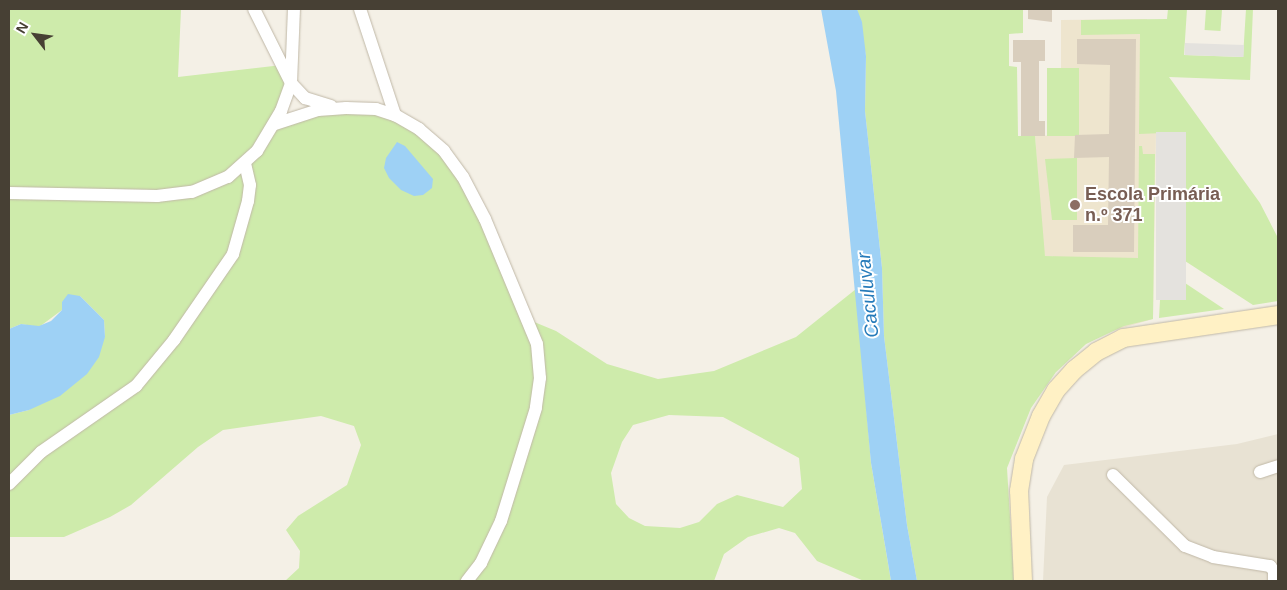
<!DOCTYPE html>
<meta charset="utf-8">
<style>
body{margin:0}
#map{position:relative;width:1287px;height:590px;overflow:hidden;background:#f4f0e6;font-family:Arial,sans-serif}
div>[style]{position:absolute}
.residential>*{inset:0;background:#e8e2d3}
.education>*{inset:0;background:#eee5ce}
.green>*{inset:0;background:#ceebab;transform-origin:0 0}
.parking>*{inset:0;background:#e4e2de;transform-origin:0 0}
.water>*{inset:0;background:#9ed1f5}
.building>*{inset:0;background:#d9cebd}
.roads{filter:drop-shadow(0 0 1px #c0b8a7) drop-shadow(0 0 1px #c0b8a7)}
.street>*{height:12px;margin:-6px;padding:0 6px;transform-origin:6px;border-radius:6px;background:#fff}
.secondary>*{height:18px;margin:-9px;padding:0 9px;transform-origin:9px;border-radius:9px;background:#fff1c5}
.dots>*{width:14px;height:14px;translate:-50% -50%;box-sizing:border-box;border:2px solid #fff;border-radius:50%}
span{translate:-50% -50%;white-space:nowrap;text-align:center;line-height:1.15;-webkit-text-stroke:4px #fff;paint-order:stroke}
.education-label{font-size:18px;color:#785e54;font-weight:700}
.left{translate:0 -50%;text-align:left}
.water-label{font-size:19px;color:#267bba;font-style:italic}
.frame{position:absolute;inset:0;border:10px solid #474034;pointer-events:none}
.north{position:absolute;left:10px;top:10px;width:50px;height:50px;-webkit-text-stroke:4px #fff;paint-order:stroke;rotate:300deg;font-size:14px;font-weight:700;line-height:20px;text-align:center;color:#474034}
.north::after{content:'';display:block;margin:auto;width:18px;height:22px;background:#474034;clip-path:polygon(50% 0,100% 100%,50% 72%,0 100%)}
</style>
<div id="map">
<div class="residential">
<div style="clip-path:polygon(1278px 434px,1278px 581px,1043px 581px,1047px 497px,1064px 465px,1237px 444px)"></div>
</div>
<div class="education">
<div style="clip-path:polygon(1147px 19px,1156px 132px,1153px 319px,1105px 333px,1086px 344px,1056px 372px,1053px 256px,1045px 256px,1043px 248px,1035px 136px,1061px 135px,1061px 20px)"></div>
</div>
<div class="green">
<div style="clip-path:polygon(evenodd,9px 9px,181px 9px,178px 77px,282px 65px,291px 83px,276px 123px,318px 110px,376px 109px,419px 129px,463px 178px,527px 319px,556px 331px,607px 364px,658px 379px,714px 371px,796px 337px,856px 289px,871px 463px,891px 581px,864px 581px,817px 561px,795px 533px,779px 528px,748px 537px,724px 554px,714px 581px,285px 581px,299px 568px,300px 551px,286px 530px,298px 516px,347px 485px,361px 445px,354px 426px,321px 416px,223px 430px,198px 447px,131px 505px,110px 517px,64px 537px,9px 537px,9px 415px,29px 410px,105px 337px,104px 320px,80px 296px,62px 302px,62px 310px,39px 327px,21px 324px,9px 329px,9px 9px,669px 415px,723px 417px,799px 458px,802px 489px,783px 507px,737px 495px,717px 504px,699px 522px,680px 528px,645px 526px,629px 518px,616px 504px,611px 473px,622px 442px,633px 425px,669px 415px)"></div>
<div style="clip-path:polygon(857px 9px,1023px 9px,1023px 33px,1009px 34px,1009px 66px,1017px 67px,1018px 136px,1035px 136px,1045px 256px,1138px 258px,1139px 146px,1142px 146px,1143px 154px,1155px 154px,1153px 319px,1124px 326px,1086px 344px,1056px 372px,1031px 408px,1007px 468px,1014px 581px,917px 581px,907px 525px,884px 336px,882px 268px,865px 111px,866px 56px)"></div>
<div style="clip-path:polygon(1168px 9px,1187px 9px,1184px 55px,1243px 57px,1246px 9px,1253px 9px,1250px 80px,1169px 77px,1260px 203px,1278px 238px,1278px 301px,1253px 305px,1185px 261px,1186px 132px,1139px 134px,1140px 34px,1081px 35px,1081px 20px,1167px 19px)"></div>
<div style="left:1206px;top:9px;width:16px;height:21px;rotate:4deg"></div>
<div style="left:1047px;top:68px;width:32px;height:68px"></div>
<div style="clip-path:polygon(1077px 158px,1077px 220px,1052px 220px,1045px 159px)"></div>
<div style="clip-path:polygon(1185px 283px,1224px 309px,1159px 318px,1160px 300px,1185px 300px)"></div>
</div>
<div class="parking">
<div style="left:1185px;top:43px;width:59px;height:12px;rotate:2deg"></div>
<div style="left:1156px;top:132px;width:30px;height:168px"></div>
</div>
<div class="water">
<div style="clip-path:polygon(821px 9px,857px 9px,862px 22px,866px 56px,865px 111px,882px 268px,884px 336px,907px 525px,917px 581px,891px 581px,887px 557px,871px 463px,836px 91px)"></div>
<div style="clip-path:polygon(397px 142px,405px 146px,433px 179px,432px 188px,423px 195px,414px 196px,401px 190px,389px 178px,384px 168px,386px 158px)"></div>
<div style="clip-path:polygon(68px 294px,80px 296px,104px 320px,105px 337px,99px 357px,87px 374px,60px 396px,29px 410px,9px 415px,9px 329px,21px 324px,39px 326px,51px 321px,62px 310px,62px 302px)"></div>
</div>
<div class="building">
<div style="clip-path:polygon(1028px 9px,1052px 9px,1052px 22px,1028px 19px)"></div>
<div style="clip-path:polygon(1077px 39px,1136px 39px,1134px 252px,1073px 252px,1073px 225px,1108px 225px,1109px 157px,1074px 158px,1075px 135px,1109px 134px,1110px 65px,1077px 64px)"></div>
<div style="clip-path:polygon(1013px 40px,1045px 40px,1045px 61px,1039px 61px,1039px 121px,1045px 121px,1045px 136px,1021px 136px,1021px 62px,1013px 62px)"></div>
</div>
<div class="roads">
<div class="street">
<div style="left:254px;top:9px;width:83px;rotate:63.4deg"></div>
<div style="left:291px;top:83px;width:21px;rotate:47deg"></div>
<div style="left:305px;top:98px;width:27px;rotate:17deg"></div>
<div style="left:360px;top:9px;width:112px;rotate:71.7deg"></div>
<div style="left:275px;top:124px;width:45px;rotate:-18deg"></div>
<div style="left:318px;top:110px;width:28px;rotate:-4deg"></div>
<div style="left:346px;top:108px;width:30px;rotate:2deg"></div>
<div style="left:376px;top:109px;width:20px;rotate:18deg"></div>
<div style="left:395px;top:115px;width:28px;rotate:30deg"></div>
<div style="left:419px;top:129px;width:33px;rotate:41deg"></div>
<div style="left:444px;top:151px;width:32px;rotate:54deg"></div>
<div style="left:463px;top:177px;width:47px;rotate:62.4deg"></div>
<div style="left:485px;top:219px;width:135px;rotate:67.4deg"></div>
<div style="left:537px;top:344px;width:34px;rotate:85deg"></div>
<div style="left:540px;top:378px;width:30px;rotate:98deg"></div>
<div style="left:536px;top:408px;width:118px;rotate:107.2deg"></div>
<div style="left:501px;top:521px;width:47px;rotate:115.5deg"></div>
<div style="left:481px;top:563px;width:23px;rotate:128deg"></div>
<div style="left:9px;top:193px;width:148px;rotate:1.2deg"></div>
<div style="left:157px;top:196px;width:35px;rotate:-7deg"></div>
<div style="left:192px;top:192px;width:39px;rotate:-23deg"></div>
<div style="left:228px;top:177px;width:39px;rotate:-42deg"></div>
<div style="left:257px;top:151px;width:47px;rotate:-59deg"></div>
<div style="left:281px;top:111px;width:30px;rotate:-70deg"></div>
<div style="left:291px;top:83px;width:74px;rotate:-87.7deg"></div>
<div style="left:1260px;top:472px;width:19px;rotate:-18deg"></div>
<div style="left:1113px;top:475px;width:101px;rotate:44.6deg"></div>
<div style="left:1185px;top:546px;width:30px;rotate:21deg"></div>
<div style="left:1213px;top:557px;width:58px;rotate:9deg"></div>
<div style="left:1270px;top:566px;width:6px;rotate:51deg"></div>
<div style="left:1274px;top:571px;width:10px;rotate:90deg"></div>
<div style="left:9px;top:484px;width:45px;rotate:-45deg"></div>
<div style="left:41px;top:452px;width:116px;rotate:-34.8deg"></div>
<div style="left:136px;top:386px;width:60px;rotate:-50.4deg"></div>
<div style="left:174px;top:340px;width:104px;rotate:-55.5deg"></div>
<div style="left:233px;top:254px;width:55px;rotate:-74.2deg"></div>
<div style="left:248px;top:201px;width:16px;rotate:-83deg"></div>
<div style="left:250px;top:185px;width:22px;rotate:-103deg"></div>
</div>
<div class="secondary">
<div style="left:1023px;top:581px;width:90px;rotate:-92.5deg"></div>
<div style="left:1019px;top:491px;width:32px;rotate:-81deg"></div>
<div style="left:1024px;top:459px;width:46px;rotate:-68.4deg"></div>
<div style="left:1041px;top:416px;width:30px;rotate:-60deg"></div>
<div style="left:1056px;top:390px;width:27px;rotate:-48deg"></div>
<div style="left:1074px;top:370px;width:28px;rotate:-39deg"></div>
<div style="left:1096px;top:352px;width:30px;rotate:-27deg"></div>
<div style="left:1123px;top:338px;width:157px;rotate:-8.4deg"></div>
</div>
</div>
<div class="dots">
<div style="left:1075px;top:205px;background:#8d6e63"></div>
</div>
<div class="education-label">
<span class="left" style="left:1085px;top:205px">Escola Primária<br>n.º 371</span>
</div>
<div class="water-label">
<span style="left:868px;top:295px;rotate:-96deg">Caculuvar</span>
</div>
<div class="frame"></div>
<div class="north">N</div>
</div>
